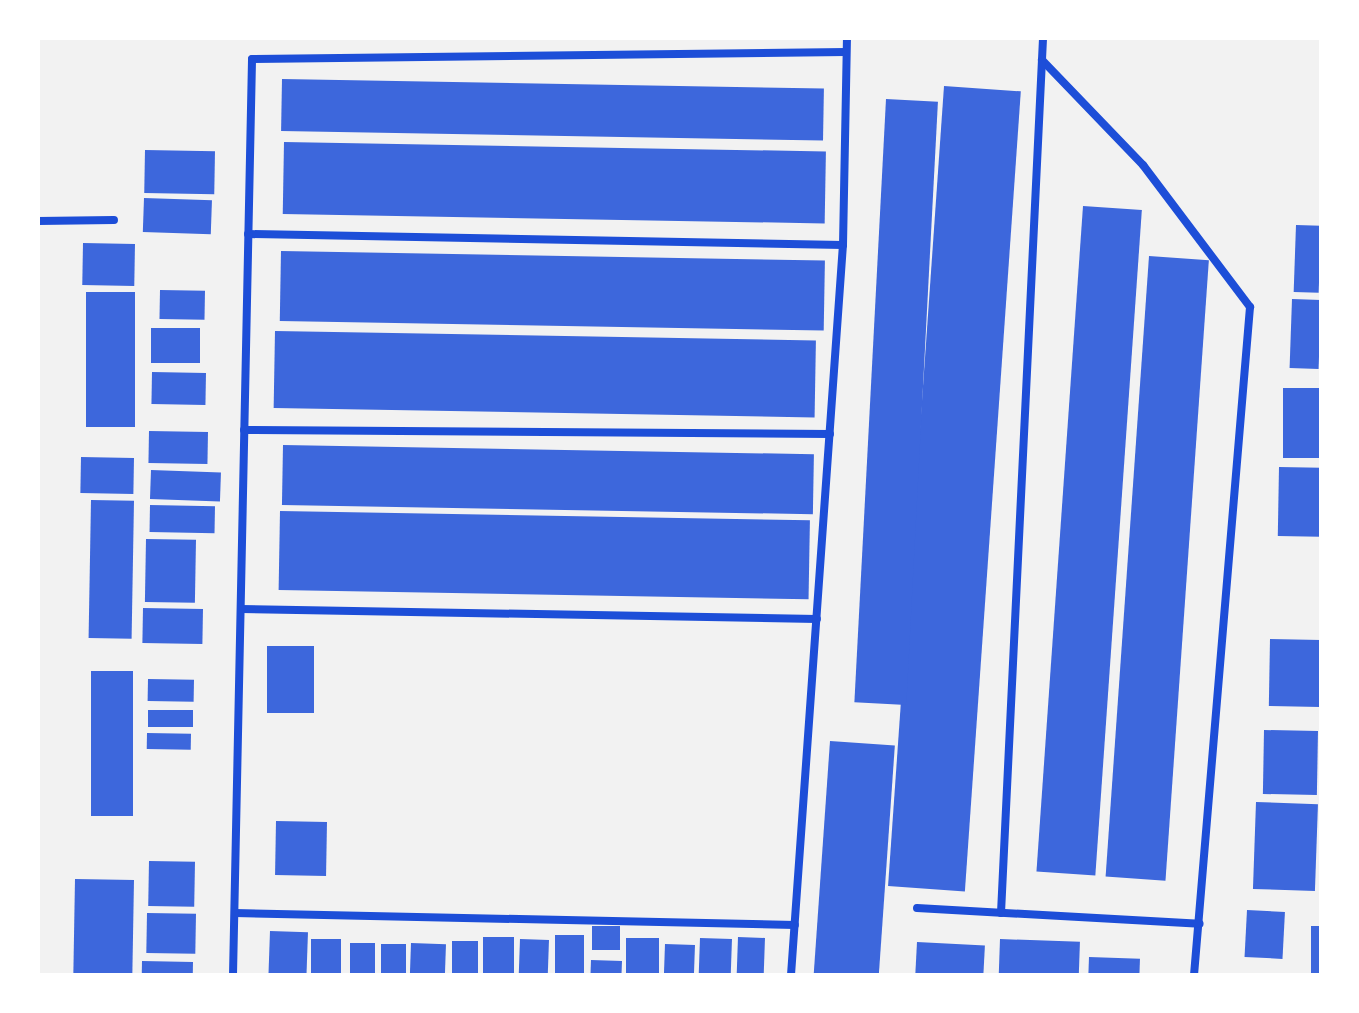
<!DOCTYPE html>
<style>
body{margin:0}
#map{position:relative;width:1359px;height:1013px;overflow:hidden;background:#f2f2f2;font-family:"Open Sans",sans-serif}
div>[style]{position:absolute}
.building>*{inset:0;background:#3d67dc;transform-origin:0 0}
.minor>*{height:8px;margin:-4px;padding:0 4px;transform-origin:4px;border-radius:4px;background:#1d4ed8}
span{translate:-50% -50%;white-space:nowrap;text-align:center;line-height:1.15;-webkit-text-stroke:8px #fff;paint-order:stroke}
.frame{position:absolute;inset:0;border:40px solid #fff;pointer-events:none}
</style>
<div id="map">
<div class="building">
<div style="left:282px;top:79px;width:542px;height:52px;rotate:1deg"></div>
<div style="left:944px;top:86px;width:77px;height:802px;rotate:4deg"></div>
<div style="left:886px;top:99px;width:52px;height:604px;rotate:3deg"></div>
<div style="left:284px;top:142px;width:542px;height:72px;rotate:1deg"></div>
<div style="left:145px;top:150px;width:70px;height:43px;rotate:1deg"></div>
<div style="left:144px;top:198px;width:68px;height:34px;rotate:2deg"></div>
<div style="left:1083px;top:206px;width:59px;height:667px;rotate:4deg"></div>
<div style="left:1296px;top:225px;width:25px;height:67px;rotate:2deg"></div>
<div style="left:83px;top:243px;width:52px;height:42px;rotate:1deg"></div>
<div style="left:281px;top:251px;width:544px;height:70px;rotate:1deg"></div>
<div style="left:1149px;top:256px;width:60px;height:622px;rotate:4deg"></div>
<div style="left:160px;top:290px;width:45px;height:29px;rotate:1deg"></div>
<div style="left:86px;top:292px;width:49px;height:135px"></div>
<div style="left:1292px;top:299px;width:29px;height:69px;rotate:2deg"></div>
<div style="left:151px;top:328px;width:49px;height:35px"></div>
<div style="left:275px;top:331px;width:541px;height:77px;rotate:1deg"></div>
<div style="left:152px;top:372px;width:54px;height:32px;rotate:1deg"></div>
<div style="left:1283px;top:388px;width:38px;height:70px"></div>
<div style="left:149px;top:431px;width:59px;height:32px;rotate:1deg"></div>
<div style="left:283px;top:445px;width:531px;height:60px;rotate:1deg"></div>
<div style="left:81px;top:457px;width:53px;height:36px;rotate:1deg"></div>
<div style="left:1279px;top:467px;width:42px;height:69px;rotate:1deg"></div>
<div style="left:151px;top:470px;width:70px;height:29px;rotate:2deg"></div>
<div style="left:91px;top:500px;width:43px;height:138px;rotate:1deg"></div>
<div style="left:150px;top:505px;width:65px;height:27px;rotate:1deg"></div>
<div style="left:280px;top:511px;width:530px;height:79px;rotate:1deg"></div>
<div style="left:146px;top:539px;width:50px;height:63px;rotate:1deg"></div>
<div style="left:143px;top:608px;width:60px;height:35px;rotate:1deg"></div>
<div style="left:1270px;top:639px;width:51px;height:67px;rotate:1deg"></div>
<div style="left:267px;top:646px;width:47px;height:67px"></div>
<div style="left:91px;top:671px;width:42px;height:145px"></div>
<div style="left:148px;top:679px;width:46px;height:22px;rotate:1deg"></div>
<div style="left:148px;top:710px;width:45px;height:17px"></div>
<div style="left:1264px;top:730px;width:54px;height:64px;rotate:1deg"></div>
<div style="left:147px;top:733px;width:44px;height:16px;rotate:1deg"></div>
<div style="left:830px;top:741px;width:65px;height:234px;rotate:4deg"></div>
<div style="left:1256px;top:802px;width:62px;height:87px;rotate:2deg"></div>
<div style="left:276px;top:821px;width:51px;height:54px;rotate:1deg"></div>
<div style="left:149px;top:861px;width:46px;height:45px;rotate:1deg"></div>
<div style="left:75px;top:879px;width:59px;height:96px;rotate:1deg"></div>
<div style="left:1247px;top:910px;width:38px;height:47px;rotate:3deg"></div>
<div style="left:147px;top:913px;width:49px;height:40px;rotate:1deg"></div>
<div style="left:592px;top:926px;width:28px;height:24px"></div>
<div style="left:1311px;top:926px;width:10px;height:47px"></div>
<div style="left:270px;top:931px;width:38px;height:44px;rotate:2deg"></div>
<div style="left:555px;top:935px;width:29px;height:40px"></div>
<div style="left:483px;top:937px;width:31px;height:38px"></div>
<div style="left:738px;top:937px;width:27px;height:38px;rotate:2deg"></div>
<div style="left:626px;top:938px;width:33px;height:37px"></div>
<div style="left:700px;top:938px;width:32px;height:37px;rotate:2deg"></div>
<div style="left:311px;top:939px;width:30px;height:36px"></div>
<div style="left:520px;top:939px;width:29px;height:36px;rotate:2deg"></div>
<div style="left:1000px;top:939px;width:80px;height:36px;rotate:2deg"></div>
<div style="left:452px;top:941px;width:26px;height:34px"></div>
<div style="left:917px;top:942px;width:68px;height:33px;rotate:3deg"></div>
<div style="left:350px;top:943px;width:25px;height:32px"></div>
<div style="left:411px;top:943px;width:35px;height:32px;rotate:2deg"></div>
<div style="left:381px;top:944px;width:25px;height:31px"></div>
<div style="left:665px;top:944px;width:30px;height:31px;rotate:2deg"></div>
<div style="left:1089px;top:957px;width:51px;height:18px;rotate:2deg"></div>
<div style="left:591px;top:960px;width:31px;height:15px;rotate:2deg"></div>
<div style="left:142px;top:961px;width:51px;height:14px;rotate:1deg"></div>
</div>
<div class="minor">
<div style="left:1042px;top:60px;width:146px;rotate:46.1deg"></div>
<div style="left:1143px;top:165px;width:178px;rotate:53deg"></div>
<div style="left:1250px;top:307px;width:670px;rotate:94.79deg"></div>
<div style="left:38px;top:221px;width:76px;rotate:-0.8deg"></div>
<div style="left:248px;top:234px;width:595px;rotate:1.06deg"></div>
<div style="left:244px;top:430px;width:586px;rotate:0.39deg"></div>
<div style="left:241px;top:609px;width:576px;rotate:0.99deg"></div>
<div style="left:917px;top:908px;width:283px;rotate:3.2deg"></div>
<div style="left:235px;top:913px;width:560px;rotate:1.23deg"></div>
<div style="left:1001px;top:913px;width:876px;rotate:-87.25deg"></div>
<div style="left:233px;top:975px;width:916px;rotate:-88.81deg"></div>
<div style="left:252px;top:59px;width:594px;rotate:-0.68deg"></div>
<div style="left:791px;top:975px;width:732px;rotate:-85.93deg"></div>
<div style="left:843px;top:245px;width:207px;rotate:-88.9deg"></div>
</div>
<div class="frame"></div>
</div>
